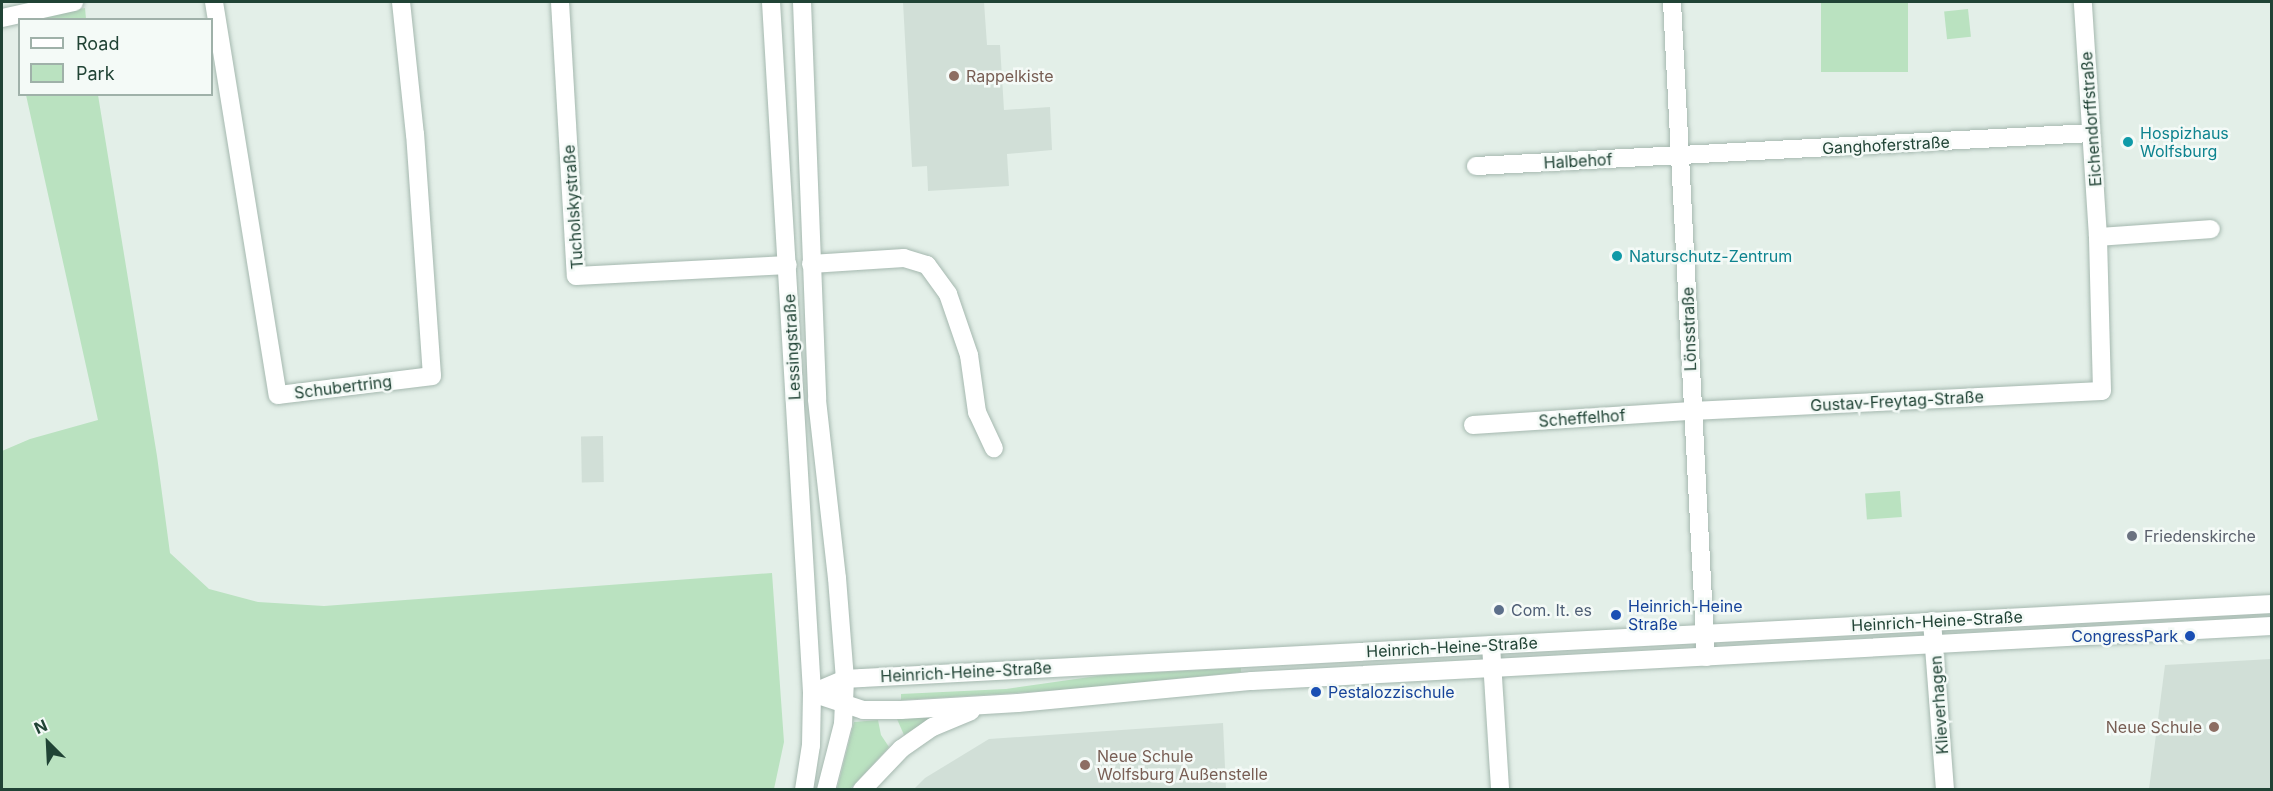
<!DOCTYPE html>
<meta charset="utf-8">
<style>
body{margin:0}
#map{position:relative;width:2273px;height:791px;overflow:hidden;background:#e3efe8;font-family:Inter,sans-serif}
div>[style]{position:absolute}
.built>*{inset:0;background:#d1dfd7;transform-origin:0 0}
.green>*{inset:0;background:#bae2c0;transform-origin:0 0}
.roads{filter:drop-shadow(0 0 2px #a5b8af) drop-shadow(0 0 2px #a5b8af)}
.street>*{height:18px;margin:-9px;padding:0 9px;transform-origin:9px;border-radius:9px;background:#fff}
.secondary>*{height:18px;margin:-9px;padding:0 9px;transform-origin:9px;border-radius:9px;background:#fff}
.dots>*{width:16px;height:16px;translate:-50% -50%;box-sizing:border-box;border:3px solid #f4faf7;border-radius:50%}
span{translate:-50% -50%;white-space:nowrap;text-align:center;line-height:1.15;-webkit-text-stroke:5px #f4faf7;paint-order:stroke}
.education-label{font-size:16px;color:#785e54}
.left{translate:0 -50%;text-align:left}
.right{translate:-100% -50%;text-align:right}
.street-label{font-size:16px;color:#204335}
.culture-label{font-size:16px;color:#0d838f}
.worship-label{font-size:16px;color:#5b616d}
.transit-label{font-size:16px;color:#164399}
.service-label{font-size:16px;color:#4e5e75}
.frame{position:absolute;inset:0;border:3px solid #204335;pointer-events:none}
.legend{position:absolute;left:18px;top:18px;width:195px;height:78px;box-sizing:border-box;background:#f4faf7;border:2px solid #9fb1a9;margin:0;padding:8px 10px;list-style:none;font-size:18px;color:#204335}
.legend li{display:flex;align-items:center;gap:12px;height:30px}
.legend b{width:30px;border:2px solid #9fb1a9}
.north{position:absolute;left:18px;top:713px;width:60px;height:60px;-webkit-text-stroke:4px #f4faf7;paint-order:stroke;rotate:336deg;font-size:16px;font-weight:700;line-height:24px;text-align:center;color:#204335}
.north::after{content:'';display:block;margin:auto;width:21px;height:27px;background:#204335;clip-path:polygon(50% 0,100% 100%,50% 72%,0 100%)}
</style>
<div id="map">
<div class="built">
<div style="clip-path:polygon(903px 2px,984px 2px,987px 45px,1000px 45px,1004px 110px,1050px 107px,1052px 150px,1007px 154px,1009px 186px,928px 191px,927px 166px,912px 167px)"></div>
<div style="left:603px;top:436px;width:46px;height:22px;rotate:89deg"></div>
<div style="clip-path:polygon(2271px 659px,2271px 789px,2149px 789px,2165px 665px)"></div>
<div style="clip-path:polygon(1223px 723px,1226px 789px,914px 789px,925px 778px,989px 739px)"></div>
</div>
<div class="green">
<div style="left:1821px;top:2px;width:87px;height:70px"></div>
<div style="clip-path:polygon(85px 8px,86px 19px,26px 20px)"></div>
<div style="left:1968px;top:9px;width:28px;height:24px;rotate:84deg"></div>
<div style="clip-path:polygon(26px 95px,98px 95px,157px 456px,170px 553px,209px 589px,258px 602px,324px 606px,772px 573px,784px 742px,774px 789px,2px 789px,2px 451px,30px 439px,98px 420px)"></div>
<div style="left:1900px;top:491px;width:26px;height:35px;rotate:86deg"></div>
<div style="clip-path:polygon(1241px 668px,1241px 672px,1076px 689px,901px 700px,901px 694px,1006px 689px,1104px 675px)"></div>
<div style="clip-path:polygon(935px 716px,904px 735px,897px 719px)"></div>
<div style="clip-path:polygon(878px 720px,881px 735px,889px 747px,850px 789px,837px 789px,854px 722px)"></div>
</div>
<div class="roads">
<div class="street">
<div style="left:214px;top:2px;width:398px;rotate:80.8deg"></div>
<div style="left:278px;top:395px;width:155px;rotate:-7deg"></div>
<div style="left:432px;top:376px;width:242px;rotate:-94deg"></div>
<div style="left:415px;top:135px;width:134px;rotate:-96deg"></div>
<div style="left:560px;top:2px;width:274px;rotate:86.7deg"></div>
<div style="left:576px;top:276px;width:212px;rotate:-3deg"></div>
<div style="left:1672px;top:2px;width:656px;rotate:87.03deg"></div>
<div style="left:2px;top:18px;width:74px;rotate:-12.5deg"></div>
<div style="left:1476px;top:166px;width:616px;rotate:-3.07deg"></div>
<div style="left:2098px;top:237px;width:113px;rotate:-4deg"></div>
<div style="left:811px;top:264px;width:93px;rotate:-3.7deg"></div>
<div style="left:904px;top:258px;width:24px;rotate:17deg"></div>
<div style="left:927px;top:265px;width:36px;rotate:54deg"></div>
<div style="left:948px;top:294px;width:65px;rotate:71deg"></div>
<div style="left:969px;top:355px;width:58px;rotate:82deg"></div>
<div style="left:977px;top:412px;width:40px;rotate:65deg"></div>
<div style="left:1473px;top:425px;width:219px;rotate:-3.7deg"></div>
<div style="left:1692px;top:411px;width:410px;rotate:-2.8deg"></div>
<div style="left:2102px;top:391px;width:154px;rotate:-91.5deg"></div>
<div style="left:2098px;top:237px;width:235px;rotate:-93.7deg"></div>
<div style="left:1932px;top:621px;width:169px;rotate:85.6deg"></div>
<div style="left:1491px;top:645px;width:145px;rotate:86.4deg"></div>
</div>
<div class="secondary">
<div style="left:771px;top:2px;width:692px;rotate:86.6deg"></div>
<div style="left:812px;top:693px;width:52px;rotate:91.1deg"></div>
<div style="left:811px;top:745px;width:46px;rotate:98.8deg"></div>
<div style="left:802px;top:2px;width:398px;rotate:87.8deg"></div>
<div style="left:817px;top:400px;width:179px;rotate:83.6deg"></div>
<div style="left:837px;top:578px;width:101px;rotate:85.5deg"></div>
<div style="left:845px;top:679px;width:45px;rotate:92.5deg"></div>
<div style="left:843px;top:724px;width:68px;rotate:104.4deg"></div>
<div style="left:812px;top:693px;width:54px;rotate:18.4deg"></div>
<div style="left:863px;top:710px;width:38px"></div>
<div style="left:901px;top:710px;width:117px;rotate:-3.4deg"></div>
<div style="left:1018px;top:703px;width:235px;rotate:-5.4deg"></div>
<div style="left:1252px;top:681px;width:1021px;rotate:-3.09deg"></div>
<div style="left:812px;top:693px;width:36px;rotate:-23deg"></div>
<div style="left:845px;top:679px;width:17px;rotate:-3deg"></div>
<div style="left:862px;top:678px;width:1412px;rotate:-3deg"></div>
<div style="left:862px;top:790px;width:57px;rotate:-46.4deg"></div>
<div style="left:901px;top:749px;width:39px;rotate:-35deg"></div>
<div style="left:933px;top:727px;width:41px;rotate:-22.8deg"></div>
</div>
</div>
<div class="dots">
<div style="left:954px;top:76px;background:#8d6e63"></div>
<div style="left:2128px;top:142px;background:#0f9aa8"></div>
<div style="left:1617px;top:256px;background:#0f9aa8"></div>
<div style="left:2132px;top:536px;background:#6b7280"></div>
<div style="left:1499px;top:610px;background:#5c6f8a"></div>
<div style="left:1616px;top:615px;background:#1a4fb4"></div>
<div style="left:2190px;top:636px;background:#1a4fb4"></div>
<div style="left:1316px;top:692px;background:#1a4fb4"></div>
<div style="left:2214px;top:727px;background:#8d6e63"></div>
<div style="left:1085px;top:765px;background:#8d6e63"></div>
</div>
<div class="education-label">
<span class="left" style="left:966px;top:76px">Rappelkiste</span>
<span class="right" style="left:2202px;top:727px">Neue Schule</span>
<span class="left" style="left:1097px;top:765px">Neue Schule<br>Wolfsburg Außenstelle</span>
</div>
<div class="street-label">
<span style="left:2091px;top:119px;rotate:-94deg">Eichendorffstraße</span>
<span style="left:1886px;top:145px;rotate:-3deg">Ganghoferstraße</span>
<span style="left:1578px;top:161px;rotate:-3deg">Halbehof</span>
<span style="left:573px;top:207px;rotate:-94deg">Tucholskystraße</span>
<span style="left:1689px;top:329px;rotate:-92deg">Lönsstraße</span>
<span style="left:792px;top:347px;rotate:-93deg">Lessingstraße</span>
<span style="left:343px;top:387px;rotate:-7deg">Schubertring</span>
<span style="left:1897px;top:401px;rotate:-3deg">Gustav-Freytag-Straße</span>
<span style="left:1582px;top:418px;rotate:-4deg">Scheffelhof</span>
<span style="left:1937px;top:621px;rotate:-3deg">Heinrich-Heine-Straße</span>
<span style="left:1452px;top:647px;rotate:-3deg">Heinrich-Heine-Straße</span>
<span style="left:966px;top:672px;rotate:-3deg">Heinrich-Heine-Straße</span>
<span style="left:1939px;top:705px;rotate:-94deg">Klieverhagen</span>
</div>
<div class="culture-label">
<span class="left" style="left:2140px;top:142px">Hospizhaus<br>Wolfsburg</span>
<span class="left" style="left:1629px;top:256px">Naturschutz-Zentrum</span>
</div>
<div class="worship-label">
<span class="left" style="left:2144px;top:536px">Friedenskirche</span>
</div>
<div class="transit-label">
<span class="left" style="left:1628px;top:615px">Heinrich-Heine<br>Straße</span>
<span class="right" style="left:2178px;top:636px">CongressPark</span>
<span class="left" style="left:1328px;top:692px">Pestalozzischule</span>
</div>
<div class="service-label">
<span class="left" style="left:1511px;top:610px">Com. It. es</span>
</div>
<div class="frame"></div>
<ul class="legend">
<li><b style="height:8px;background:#fff"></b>Road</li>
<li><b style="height:16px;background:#bae2c0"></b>Park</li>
</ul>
<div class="north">N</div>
</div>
